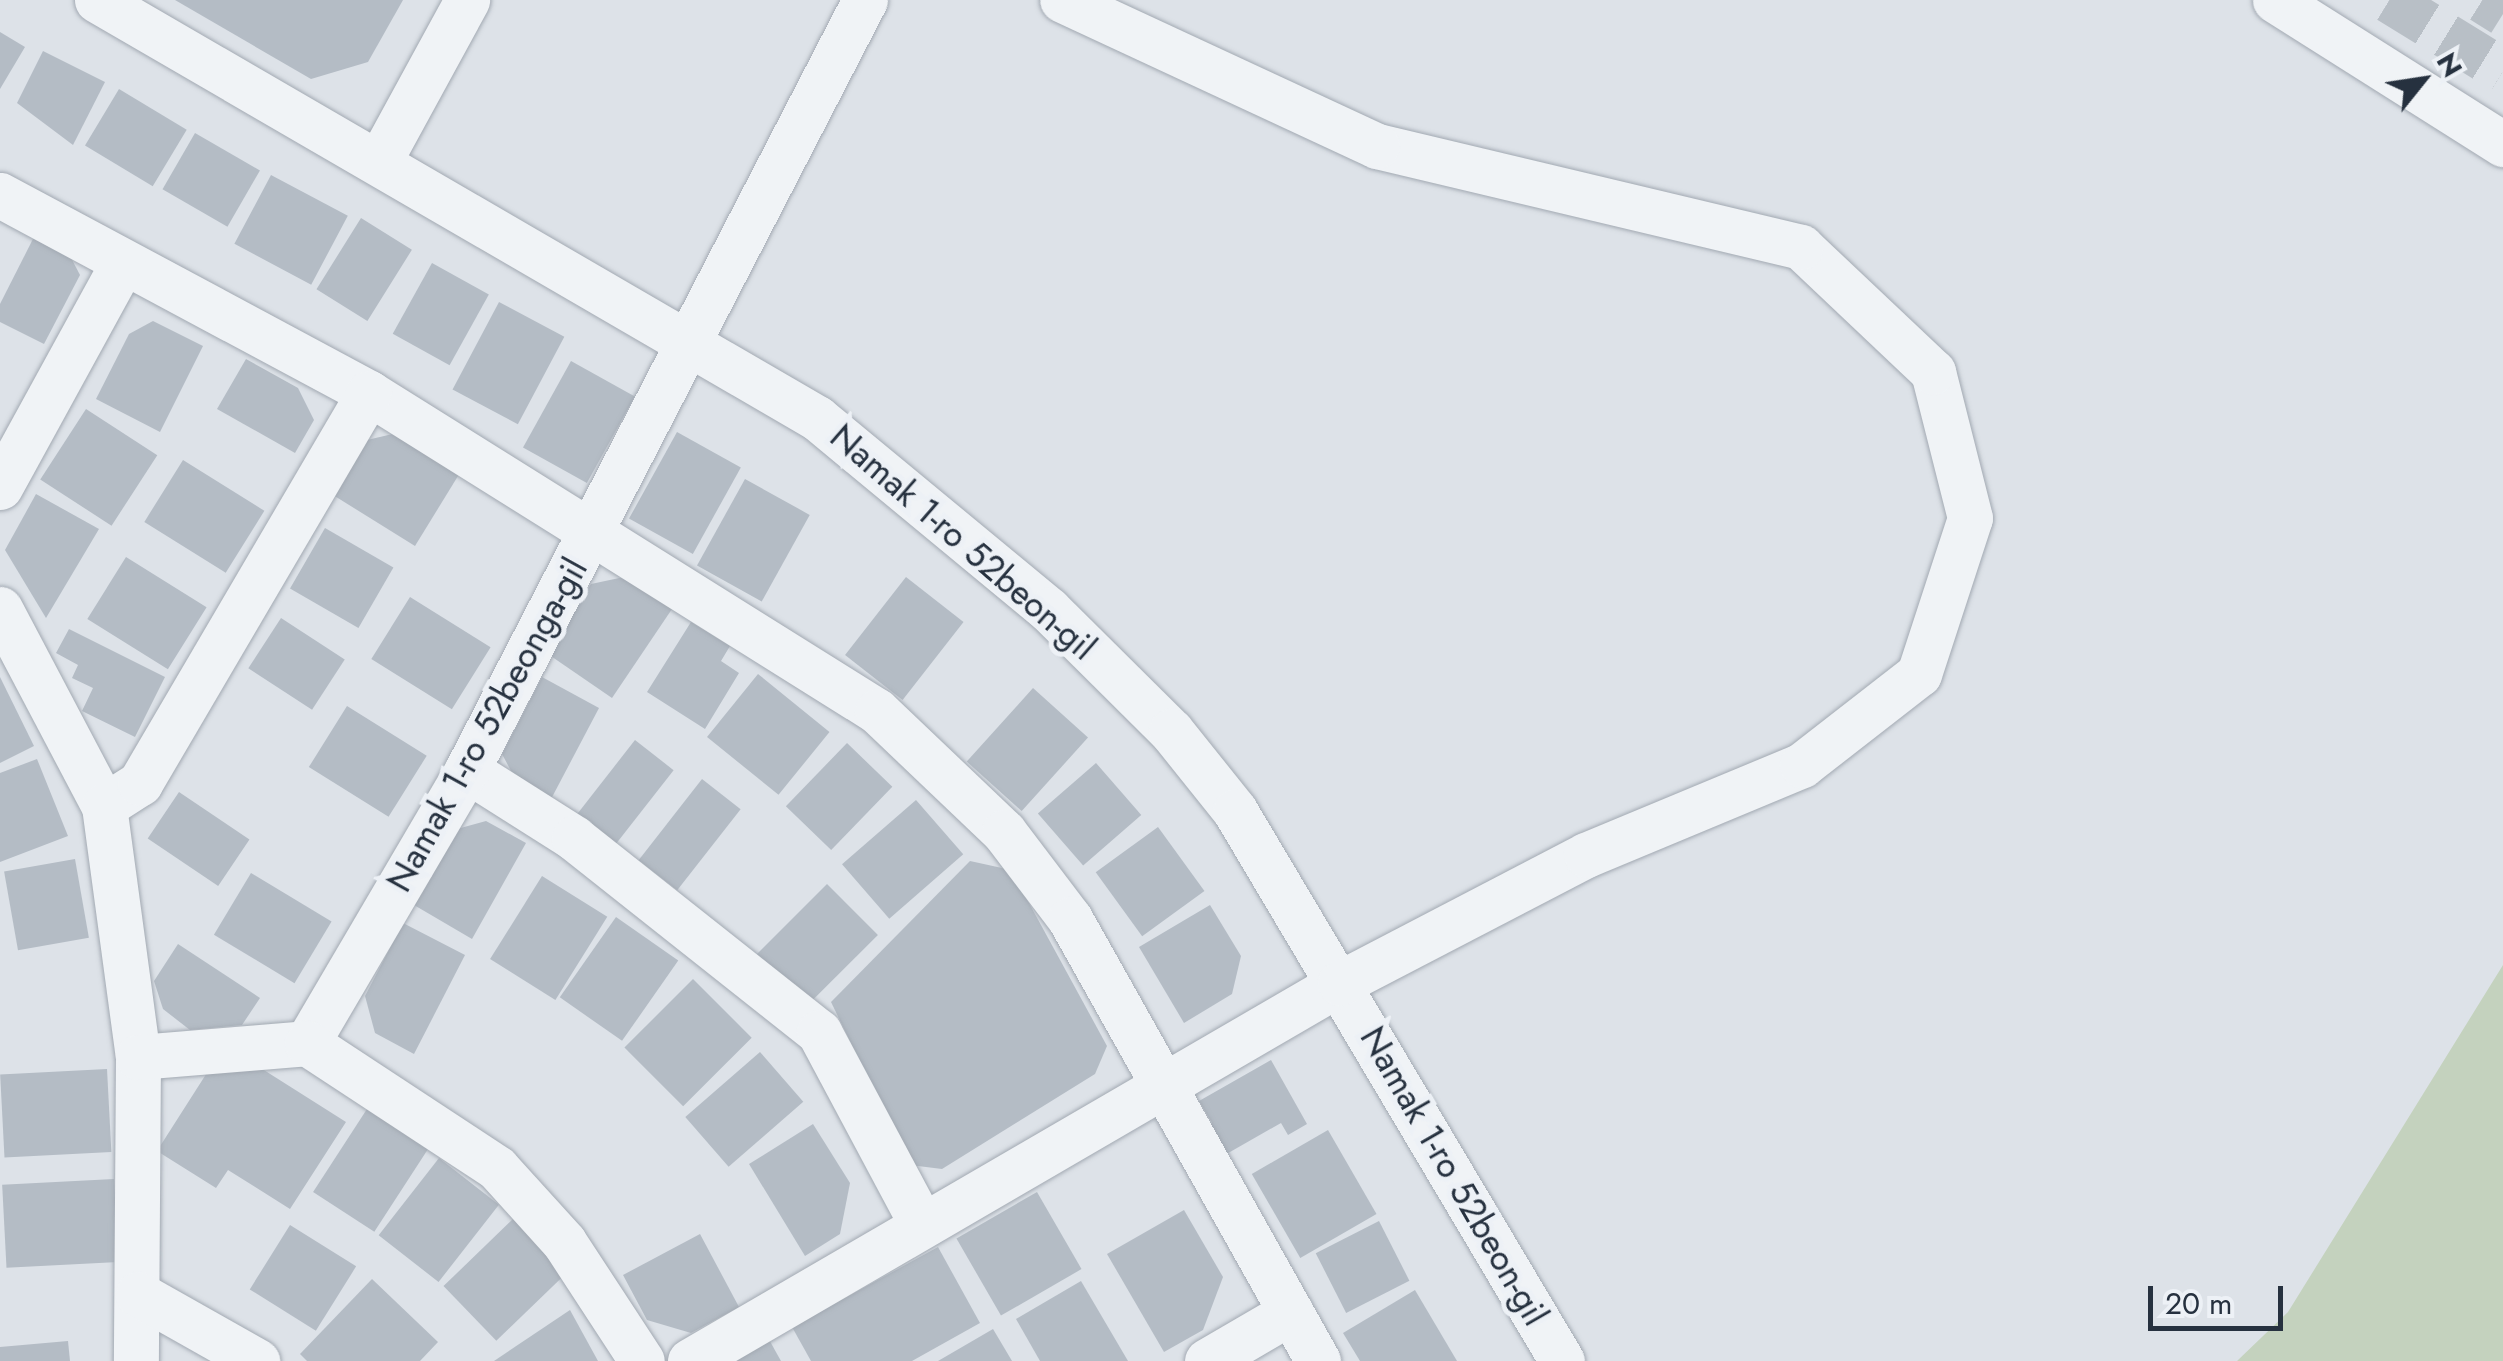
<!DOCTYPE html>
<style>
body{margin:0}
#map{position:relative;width:2503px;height:1361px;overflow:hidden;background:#dde2e8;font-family:Jost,sans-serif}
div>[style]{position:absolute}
.green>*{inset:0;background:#c4d2be}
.building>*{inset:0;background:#b4bcc5;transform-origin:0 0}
.minor-tunnel>*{height:45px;margin-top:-22.5px;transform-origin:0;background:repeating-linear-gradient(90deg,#b8bfc6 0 45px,transparent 0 67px)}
.roads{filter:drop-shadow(0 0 2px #a2a9b2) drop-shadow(0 0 2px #a2a9b2)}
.minor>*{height:45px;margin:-22.5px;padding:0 22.5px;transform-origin:22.5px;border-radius:22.5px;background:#f0f3f6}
span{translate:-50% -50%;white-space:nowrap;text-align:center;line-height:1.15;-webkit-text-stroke:10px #edf1f6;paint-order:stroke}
.street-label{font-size:35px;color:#26313f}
.north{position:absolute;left:2373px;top:30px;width:100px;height:100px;-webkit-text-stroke:8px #edf1f6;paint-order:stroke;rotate:60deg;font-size:28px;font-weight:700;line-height:40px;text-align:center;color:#26313f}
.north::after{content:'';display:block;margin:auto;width:35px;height:45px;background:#26313f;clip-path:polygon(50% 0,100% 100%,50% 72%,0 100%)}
.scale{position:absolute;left:2148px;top:1286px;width:135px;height:45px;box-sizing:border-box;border:5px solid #26313f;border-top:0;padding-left:12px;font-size:30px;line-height:35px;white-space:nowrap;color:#26313f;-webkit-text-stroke:8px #edf1f6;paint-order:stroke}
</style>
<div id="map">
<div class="green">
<div style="clip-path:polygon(2503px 965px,2503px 1361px,2237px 1361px,2288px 1312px)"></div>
</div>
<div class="building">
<div style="clip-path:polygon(175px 0,403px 0,368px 62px,311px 79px)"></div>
<div style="clip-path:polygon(0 32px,25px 47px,0 89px)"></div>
<div style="clip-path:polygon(43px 51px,105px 82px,73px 145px,17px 103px)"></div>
<div style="left:119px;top:89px;width:79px;height:66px;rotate:31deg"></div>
<div style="left:195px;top:133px;width:75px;height:65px;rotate:30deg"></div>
<div style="left:271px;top:175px;width:87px;height:78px;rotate:28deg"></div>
<div style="left:361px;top:218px;width:60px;height:84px;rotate:32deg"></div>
<div style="clip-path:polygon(35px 235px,68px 252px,80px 275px,44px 344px,0 322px,0 304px)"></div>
<div style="left:432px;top:263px;width:65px;height:81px;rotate:29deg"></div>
<div style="left:499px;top:302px;width:74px;height:99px;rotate:28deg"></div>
<div style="clip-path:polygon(153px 321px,203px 346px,160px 432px,96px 399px,129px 334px)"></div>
<div style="clip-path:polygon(246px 359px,298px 388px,314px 420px,295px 453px,217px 409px)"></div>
<div style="left:571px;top:361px;width:73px;height:99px;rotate:29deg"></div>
<div style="left:86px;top:409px;width:85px;height:84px;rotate:33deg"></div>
<div style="clip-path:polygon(414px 429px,466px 463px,415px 546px,333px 495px,367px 440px)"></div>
<div style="left:677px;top:432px;width:73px;height:99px;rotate:29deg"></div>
<div style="left:183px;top:460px;width:96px;height:73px;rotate:32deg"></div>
<div style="left:745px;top:479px;width:74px;height:99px;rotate:29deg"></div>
<div style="clip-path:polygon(36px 494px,99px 529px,46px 618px,5px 550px)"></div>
<div style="left:325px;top:528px;width:79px;height:70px;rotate:30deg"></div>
<div style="left:126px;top:557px;width:95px;height:73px;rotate:32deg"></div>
<div style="clip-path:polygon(624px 577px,672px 609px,612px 698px,545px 652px,591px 584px)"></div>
<div style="left:906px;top:577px;width:73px;height:99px;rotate:38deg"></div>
<div style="left:410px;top:597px;width:95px;height:73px;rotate:32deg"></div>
<div style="left:281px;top:618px;width:76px;height:60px;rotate:33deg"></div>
<div style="clip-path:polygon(691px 622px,730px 646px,721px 661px,739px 673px,705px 729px,647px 692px)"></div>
<div style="clip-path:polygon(69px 629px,165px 677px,135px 737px,82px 711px,93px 688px,72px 678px,78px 665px,56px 653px)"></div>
<div style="left:758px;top:674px;width:92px;height:81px;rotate:39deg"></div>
<div style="clip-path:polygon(0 677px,34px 746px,0 763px)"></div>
<div style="clip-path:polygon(542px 677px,599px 708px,550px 801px,518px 784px,502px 754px)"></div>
<div style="left:1033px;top:688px;width:74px;height:99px;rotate:42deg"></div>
<div style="left:347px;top:706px;width:94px;height:72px;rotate:32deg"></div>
<div style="left:635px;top:740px;width:49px;height:103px;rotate:38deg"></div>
<div style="left:847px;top:743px;width:63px;height:88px;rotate:44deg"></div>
<div style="clip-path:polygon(37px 759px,68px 836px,0 862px,0 773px)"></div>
<div style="left:1096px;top:763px;width:69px;height:77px;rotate:49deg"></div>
<div style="left:702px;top:779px;width:49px;height:103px;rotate:38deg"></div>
<div style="left:179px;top:792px;width:85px;height:56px;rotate:34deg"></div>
<div style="left:916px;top:800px;width:72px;height:98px;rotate:49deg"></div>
<div style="clip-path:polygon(486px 821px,526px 843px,472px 939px,414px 905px,457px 829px)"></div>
<div style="left:1158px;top:827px;width:79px;height:77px;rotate:54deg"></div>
<div style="left:75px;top:859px;width:80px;height:72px;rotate:80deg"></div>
<div style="clip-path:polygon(970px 861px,1011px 870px,1107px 1046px,1095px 1074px,942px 1169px,910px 1165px,831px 1002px)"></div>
<div style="left:251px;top:873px;width:94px;height:72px;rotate:31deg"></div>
<div style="left:542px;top:876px;width:77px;height:98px;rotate:32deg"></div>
<div style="left:827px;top:884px;width:72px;height:100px;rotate:45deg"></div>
<div style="clip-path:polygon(1210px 905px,1241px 956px,1232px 994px,1184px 1023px,1139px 947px)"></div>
<div style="left:616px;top:917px;width:76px;height:98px;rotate:35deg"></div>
<div style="clip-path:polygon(403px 923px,465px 955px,414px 1054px,375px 1033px,365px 996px)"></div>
<div style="clip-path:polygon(178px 944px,260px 998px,242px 1025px,190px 1030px,163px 1009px,154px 981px)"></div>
<div style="left:693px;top:979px;width:83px;height:97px;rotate:45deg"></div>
<div style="left:760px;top:1052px;width:66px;height:99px;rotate:49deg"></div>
<div style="clip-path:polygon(1271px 1060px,1307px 1124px,1288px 1135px,1281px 1123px,1216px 1160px,1199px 1131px,1212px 1123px,1199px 1101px)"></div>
<div style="clip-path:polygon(253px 1063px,346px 1122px,290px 1209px,228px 1170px,216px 1188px,157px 1151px,210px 1068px)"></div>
<div style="left:107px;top:1069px;width:83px;height:107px;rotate:87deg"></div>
<div style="left:367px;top:1109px;width:73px;height:99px;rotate:33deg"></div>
<div style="clip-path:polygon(813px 1124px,850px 1183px,840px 1234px,805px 1256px,749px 1164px)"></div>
<div style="left:1328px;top:1130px;width:97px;height:88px;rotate:60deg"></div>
<div style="left:439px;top:1158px;width:76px;height:98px;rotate:38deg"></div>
<div style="left:114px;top:1179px;width:83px;height:112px;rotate:87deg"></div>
<div style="left:1037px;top:1192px;width:89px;height:93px;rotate:60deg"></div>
<div style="clip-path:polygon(1184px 1210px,1223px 1277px,1203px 1330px,1164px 1352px,1107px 1254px)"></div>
<div style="left:514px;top:1218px;width:76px;height:98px;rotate:46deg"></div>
<div style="left:1379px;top:1221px;width:67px;height:71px;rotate:63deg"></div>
<div style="left:290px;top:1225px;width:78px;height:76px;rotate:32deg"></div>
<div style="clip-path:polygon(700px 1234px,739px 1307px,691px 1333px,647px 1320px,623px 1275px)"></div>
<div style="clip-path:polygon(938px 1247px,980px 1323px,912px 1361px,811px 1361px,792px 1327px)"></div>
<div style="clip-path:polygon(372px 1279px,438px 1342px,420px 1361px,307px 1361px,300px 1354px)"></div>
<div style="clip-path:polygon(1081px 1281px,1128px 1361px,1040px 1361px,1016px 1319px)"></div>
<div style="clip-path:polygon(1415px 1290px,1457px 1361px,1360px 1361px,1343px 1333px)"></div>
<div style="clip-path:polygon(570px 1310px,598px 1361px,494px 1361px)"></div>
<div style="clip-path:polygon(993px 1329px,1012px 1361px,938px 1361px)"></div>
<div style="clip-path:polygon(767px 1336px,781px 1361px,721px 1361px)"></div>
<div style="clip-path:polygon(68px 1341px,70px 1361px,0 1361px,0 1347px)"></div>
</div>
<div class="minor-tunnel">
<div style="left:2389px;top:0;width:134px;rotate:31.6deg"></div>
<div style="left:2482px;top:0;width:25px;rotate:32deg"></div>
</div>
<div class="roads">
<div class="minor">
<div style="left:97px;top:0;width:833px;rotate:30.14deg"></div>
<div style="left:817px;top:418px;width:301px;rotate:39.6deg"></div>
<div style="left:1049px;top:610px;width:172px;rotate:44.8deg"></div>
<div style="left:1171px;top:731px;width:102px;rotate:51.3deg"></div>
<div style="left:1235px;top:811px;width:640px;rotate:59.27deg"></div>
<div style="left:2275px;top:0;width:270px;rotate:32.3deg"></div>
<div style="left:381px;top:158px;width:180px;rotate:-61.4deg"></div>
<div style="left:0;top:195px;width:419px;rotate:28.2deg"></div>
<div style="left:369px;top:393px;width:599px;rotate:32.05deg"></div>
<div style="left:877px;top:711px;width:175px;rotate:43.6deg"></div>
<div style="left:1004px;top:832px;width:109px;rotate:52.8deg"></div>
<div style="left:1070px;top:919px;width:507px;rotate:60.7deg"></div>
<div style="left:0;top:487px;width:256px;rotate:-61.3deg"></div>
<div style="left:0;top:609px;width:223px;rotate:62.2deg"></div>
<div style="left:104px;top:806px;width:253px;rotate:82.3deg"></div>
<div style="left:138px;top:1057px;width:304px;rotate:90.4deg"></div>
<div style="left:467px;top:770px;width:127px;rotate:32.4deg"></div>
<div style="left:574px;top:838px;width:313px;rotate:38.4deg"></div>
<div style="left:819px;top:1032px;width:219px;rotate:61.9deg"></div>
<div style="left:104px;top:806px;width:43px;rotate:-32.6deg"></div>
<div style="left:140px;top:783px;width:452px;rotate:-59.6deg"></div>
<div style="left:307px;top:1043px;width:316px;rotate:-59.6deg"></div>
<div style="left:467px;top:770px;width:867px;rotate:-62.67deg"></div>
<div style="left:138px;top:1057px;width:170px;rotate:-4.7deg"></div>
<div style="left:307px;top:1043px;width:227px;rotate:33.3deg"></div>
<div style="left:497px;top:1168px;width:100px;rotate:47.8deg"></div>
<div style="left:564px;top:1242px;width:142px;rotate:56.8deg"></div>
<div style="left:138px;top:1294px;width:137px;rotate:29.4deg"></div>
<div style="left:690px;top:1361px;width:752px;rotate:-30.18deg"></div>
<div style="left:1340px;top:983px;width:277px;rotate:-27.5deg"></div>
<div style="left:1586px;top:855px;width:234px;rotate:-22.6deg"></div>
<div style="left:1802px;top:765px;width:148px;rotate:-37.9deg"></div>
<div style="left:1919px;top:674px;width:164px;rotate:-71.9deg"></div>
<div style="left:1970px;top:518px;width:151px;rotate:-104.2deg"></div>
<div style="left:1933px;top:372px;width:182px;rotate:-136.6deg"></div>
<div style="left:1801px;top:247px;width:436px;rotate:-166.6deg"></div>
<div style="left:1377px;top:146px;width:347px;rotate:-155.1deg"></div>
<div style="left:1207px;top:1361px;width:97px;rotate:-30.3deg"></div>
</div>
</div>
<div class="street-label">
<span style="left:963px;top:542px;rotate:41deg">Namak 1-ro 52beon-gil</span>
<span style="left:487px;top:725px;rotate:-61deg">Namak 1-ro 52beonga-gil</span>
<span style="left:1454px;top:1176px;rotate:60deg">Namak 1-ro 52beon-gil</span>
</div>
<div class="north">N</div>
<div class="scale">20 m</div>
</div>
